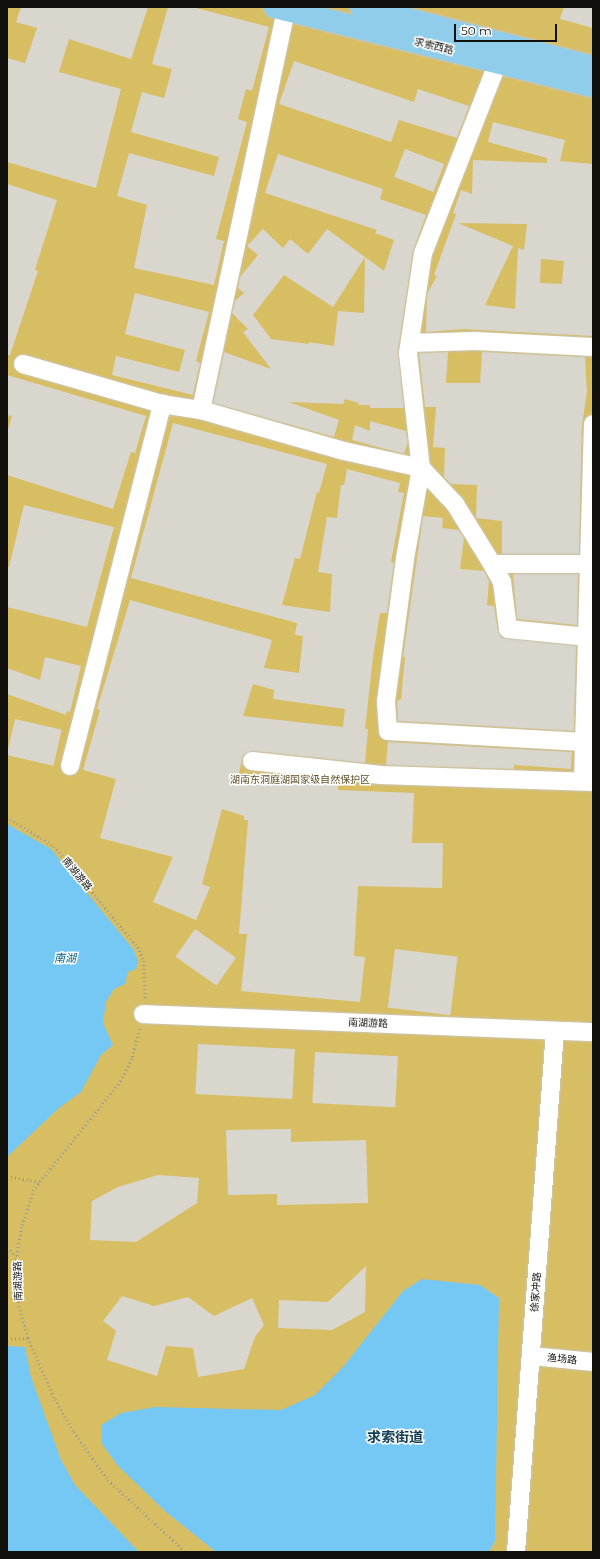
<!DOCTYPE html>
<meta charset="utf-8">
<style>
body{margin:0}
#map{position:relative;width:600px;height:1559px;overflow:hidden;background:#f3f1e8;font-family:Montserrat,"Noto Sans SC",sans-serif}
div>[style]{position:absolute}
.green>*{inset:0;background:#d8be63;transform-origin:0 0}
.water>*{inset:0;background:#76c8f4}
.building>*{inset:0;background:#d9d6cd;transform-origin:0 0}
.path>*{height:2.5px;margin-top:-1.25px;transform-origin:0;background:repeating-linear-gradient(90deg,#9c9a93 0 1px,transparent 0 4px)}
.roads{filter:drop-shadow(0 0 1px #c9c6bd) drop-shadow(0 0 1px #c9c6bd)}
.minor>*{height:18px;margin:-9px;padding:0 9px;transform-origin:9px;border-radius:9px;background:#fff}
.major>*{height:22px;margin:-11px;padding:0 11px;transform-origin:11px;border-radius:11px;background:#90cdea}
span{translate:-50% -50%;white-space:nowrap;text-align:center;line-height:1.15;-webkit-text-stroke:3px #fff;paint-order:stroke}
.street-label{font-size:10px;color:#11100d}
.park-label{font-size:10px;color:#5e5227}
.water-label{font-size:11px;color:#025f84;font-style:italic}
.district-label{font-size:14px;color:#103c52;font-weight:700}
.frame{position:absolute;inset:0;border:8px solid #11100d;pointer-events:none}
.scale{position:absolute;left:454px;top:24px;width:103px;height:18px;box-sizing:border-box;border:2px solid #11100d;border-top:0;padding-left:5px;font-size:12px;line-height:14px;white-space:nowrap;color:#11100d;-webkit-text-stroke:3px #fff;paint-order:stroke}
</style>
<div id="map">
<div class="green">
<div style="left:7px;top:7px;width:586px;height:1545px"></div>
</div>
<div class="water">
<div style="clip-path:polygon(7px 824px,51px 849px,134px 950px,138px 961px,136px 969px,128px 972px,125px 984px,114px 989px,106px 1002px,103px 1023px,113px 1045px,101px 1055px,81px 1092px,59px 1108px,7px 1157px)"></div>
<div style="clip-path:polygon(422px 1279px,480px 1285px,499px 1298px,495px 1541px,489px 1552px,216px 1552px,166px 1512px,118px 1466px,102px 1444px,101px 1425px,121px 1413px,155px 1407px,281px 1410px,315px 1395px,343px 1367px,403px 1291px)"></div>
<div style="clip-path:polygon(7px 1346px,25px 1347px,31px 1377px,61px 1460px,75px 1485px,139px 1552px,7px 1552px)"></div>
</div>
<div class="building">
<div style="clip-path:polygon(21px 7px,148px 7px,131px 59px,69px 39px,59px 72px,121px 89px,96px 188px,7px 162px,7px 58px,25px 63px,37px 28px,16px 22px)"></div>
<div style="clip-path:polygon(168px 7px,192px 7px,269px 27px,252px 91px,246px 89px,238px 119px,247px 122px,216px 239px,224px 241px,214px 285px,134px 268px,147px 205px,117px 196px,129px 153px,214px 176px,219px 157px,131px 132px,142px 92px,164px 98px,172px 69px,152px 64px)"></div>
<div style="clip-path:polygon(564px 7px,593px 7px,593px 28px,560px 19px)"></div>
<div style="clip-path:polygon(294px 61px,414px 102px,418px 89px,469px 106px,457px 138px,399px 120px,391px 142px,279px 104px)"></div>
<div style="clip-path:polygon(evenodd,493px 122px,565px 140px,560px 161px,593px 164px,593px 336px,463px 329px,426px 332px,427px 294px,437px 276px,434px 275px,456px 214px,453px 213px,461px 190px,472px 194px,473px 160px,547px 163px,547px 158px,488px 142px,493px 122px,458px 223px,527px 224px,524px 250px,518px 248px,515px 309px,485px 305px,513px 246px,458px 223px,493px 122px,541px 259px,564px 261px,562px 284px,540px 283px,541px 259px)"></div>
<div style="left:405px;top:149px;width:42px;height:30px;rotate:21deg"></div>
<div style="clip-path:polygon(278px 154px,383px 189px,380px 199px,426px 215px,413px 251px,398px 351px,404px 408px,370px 408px,370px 405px,358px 405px,359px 403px,345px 399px,343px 404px,289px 402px,339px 420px,334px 437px,213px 403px,224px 352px,271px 369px,243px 332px,248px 329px,232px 313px,235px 301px,244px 293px,238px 288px,240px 277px,258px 255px,247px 246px,263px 229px,283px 248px,290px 239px,308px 254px,327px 229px,365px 257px,333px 307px,284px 275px,253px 315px,271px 339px,309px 344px,309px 342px,334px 346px,338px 311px,364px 313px,365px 257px,384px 271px,394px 240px,375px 233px,377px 230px,265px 193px)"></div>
<div style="clip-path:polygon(7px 184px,57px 200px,35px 270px,38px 271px,10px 355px,7px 355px)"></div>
<div style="clip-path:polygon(135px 293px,209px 312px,196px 361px,200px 363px,193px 395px,112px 375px,116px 356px,179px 372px,185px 350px,125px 334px)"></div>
<div style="clip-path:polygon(448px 352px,446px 383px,480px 383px,482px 352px,585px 357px,587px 392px,582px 424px,579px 554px,502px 554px,502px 521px,476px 518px,477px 485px,451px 484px,444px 477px,445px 448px,433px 447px,436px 407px,425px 407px,419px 353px)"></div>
<div style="clip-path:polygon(7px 375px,146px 416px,135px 453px,131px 452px,113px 509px,7px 475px,7px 433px,12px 416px,7px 415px)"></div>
<div style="clip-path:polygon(370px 421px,406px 431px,408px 442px,404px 454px,352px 440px,355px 425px,370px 431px)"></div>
<div style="clip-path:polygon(evenodd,173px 423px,327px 464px,319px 493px,317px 492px,300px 559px,295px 558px,282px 605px,330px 612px,332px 574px,318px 572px,327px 517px,337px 518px,341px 485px,344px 485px,347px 469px,400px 483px,398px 492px,404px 493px,391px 562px,394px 563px,387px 613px,380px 613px,373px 657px,365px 729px,368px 729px,365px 763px,253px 751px,243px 755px,238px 778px,338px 785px,338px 790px,414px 793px,412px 843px,443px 843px,442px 888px,358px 886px,354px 956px,365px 957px,360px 1002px,241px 991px,247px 934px,239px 934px,248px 820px,244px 820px,244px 816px,222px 809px,202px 884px,210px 887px,196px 920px,153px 902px,173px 857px,100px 838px,116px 779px,83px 770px,100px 710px,97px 709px,130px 600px,272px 640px,264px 668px,299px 673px,303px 636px,295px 635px,297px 623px,131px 578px,173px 423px,253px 684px,274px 690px,273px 699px,345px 709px,343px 727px,243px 716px,253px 684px)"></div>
<div style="clip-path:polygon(24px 505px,114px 527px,87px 627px,7px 607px,7px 566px,9px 567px)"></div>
<div style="clip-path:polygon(423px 516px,443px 518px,442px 528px,459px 530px,464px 538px,460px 569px,484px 571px,489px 581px,487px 605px,494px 606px,498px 631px,502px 638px,576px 646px,574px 731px,398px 721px,397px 701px,401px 699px,405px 657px,403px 657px)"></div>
<div style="clip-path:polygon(513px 574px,578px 574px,577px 625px,517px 619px)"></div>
<div style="clip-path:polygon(45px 657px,81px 666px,70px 712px,67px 711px,66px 715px,7px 694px,7px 668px,40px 680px)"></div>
<div style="left:15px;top:719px;width:48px;height:37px;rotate:13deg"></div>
<div style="clip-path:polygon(388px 742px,572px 752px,571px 769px,514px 765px,514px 769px,386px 765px)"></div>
<div style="left:195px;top:929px;width:50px;height:34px;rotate:35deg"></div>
<div style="left:395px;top:949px;width:63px;height:59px;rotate:7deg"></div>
<div style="left:198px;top:1044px;width:97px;height:50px;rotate:3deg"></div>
<div style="left:315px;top:1052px;width:83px;height:51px;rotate:3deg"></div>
<div style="clip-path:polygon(291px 1129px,291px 1142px,366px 1140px,368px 1203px,277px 1205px,277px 1194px,228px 1195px,226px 1130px)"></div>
<div style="clip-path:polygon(158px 1175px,199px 1178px,197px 1203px,136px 1242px,90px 1240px,92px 1201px,118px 1187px)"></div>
<div style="clip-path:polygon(366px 1266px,365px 1312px,332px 1330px,278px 1328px,279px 1300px,328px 1302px)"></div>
<div style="clip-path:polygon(122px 1296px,154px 1306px,188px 1297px,214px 1316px,252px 1298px,264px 1325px,255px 1337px,244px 1369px,198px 1377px,193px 1348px,166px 1346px,157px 1376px,107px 1360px,116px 1331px,103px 1321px)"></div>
</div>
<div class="path">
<div style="left:7px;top:817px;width:55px;rotate:31.7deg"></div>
<div style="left:54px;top:846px;width:131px;rotate:50.3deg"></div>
<div style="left:138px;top:947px;width:15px;rotate:67deg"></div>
<div style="left:144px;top:961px;width:38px;rotate:88deg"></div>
<div style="left:140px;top:1029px;width:31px;rotate:105deg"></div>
<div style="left:132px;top:1059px;width:25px;rotate:117deg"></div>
<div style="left:121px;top:1081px;width:139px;rotate:128.6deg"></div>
<div style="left:34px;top:1190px;width:39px;rotate:108deg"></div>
<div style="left:22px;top:1227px;width:40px;rotate:100deg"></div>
<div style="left:15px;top:1266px;width:40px;rotate:84.3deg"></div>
<div style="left:19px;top:1306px;width:33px;rotate:74deg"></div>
<div style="left:28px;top:1338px;width:67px;rotate:66.1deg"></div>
<div style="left:55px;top:1399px;width:38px;rotate:60deg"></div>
<div style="left:74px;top:1432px;width:59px;rotate:54.7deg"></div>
<div style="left:108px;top:1480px;width:106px;rotate:42.7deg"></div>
<div style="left:7px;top:1176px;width:34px;rotate:10deg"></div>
<div style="left:7px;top:1248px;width:13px;rotate:39deg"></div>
<div style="left:7px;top:1339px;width:21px;rotate:-3deg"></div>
</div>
<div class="roads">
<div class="minor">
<div style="left:498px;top:62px;width:205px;rotate:111.4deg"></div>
<div style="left:423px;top:253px;width:101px;rotate:98.5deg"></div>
<div style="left:408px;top:353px;width:116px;rotate:83.6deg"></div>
<div style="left:421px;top:468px;width:92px;rotate:100deg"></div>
<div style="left:405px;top:559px;width:144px;rotate:97.6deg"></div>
<div style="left:386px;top:702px;width:29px;rotate:86deg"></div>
<div style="left:388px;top:731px;width:196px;rotate:3.2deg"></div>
<div style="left:410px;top:343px;width:65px;rotate:-1.8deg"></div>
<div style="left:475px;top:341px;width:118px;rotate:2.9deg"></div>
<div style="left:23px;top:364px;width:145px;rotate:16.1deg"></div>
<div style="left:162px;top:404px;width:39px;rotate:9deg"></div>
<div style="left:201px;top:410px;width:149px;rotate:16deg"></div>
<div style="left:344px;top:451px;width:79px;rotate:12.4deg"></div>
<div style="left:421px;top:468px;width:50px;rotate:46.6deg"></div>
<div style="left:455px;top:504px;width:70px;rotate:58.3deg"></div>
<div style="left:492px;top:564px;width:21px;rotate:61deg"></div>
<div style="left:502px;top:582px;width:47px;rotate:82.7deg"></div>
<div style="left:508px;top:629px;width:80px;rotate:5.7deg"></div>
<div style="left:201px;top:410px;width:409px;rotate:-78deg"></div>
<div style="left:492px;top:564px;width:99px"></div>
<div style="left:252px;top:761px;width:130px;rotate:6.2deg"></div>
<div style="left:381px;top:775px;width:212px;rotate:1.9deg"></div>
<div style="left:70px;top:766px;width:374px;rotate:-75.7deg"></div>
<div style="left:583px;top:781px;width:357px;rotate:-88.4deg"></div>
<div style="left:143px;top:1014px;width:450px;rotate:2.3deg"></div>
<div style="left:531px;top:1356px;width:62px;rotate:5.5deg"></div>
<div style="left:516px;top:1552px;width:522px;rotate:-85.72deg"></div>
</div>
<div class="major">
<div style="left:275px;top:7px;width:328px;rotate:14deg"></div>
<div style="left:361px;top:7px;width:240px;rotate:14.5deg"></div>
</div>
</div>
<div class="street-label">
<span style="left:434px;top:46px;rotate:14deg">求索西路</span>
<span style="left:77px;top:874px;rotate:50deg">南湖游路</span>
<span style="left:368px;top:1023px;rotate:2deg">南湖游路</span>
<span style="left:18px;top:1281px;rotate:-92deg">南湖游路</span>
<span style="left:536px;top:1292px;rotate:-86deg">徐家冲路</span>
<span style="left:562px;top:1359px;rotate:6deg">渔场路</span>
</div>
<div class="park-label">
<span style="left:300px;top:780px">湖南东洞庭湖国家级自然保护区</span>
</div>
<div class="water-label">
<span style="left:65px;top:958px">南湖</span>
</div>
<div class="district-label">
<span style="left:395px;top:1437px">求索街道</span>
</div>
<div class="frame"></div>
<div class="scale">50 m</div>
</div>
